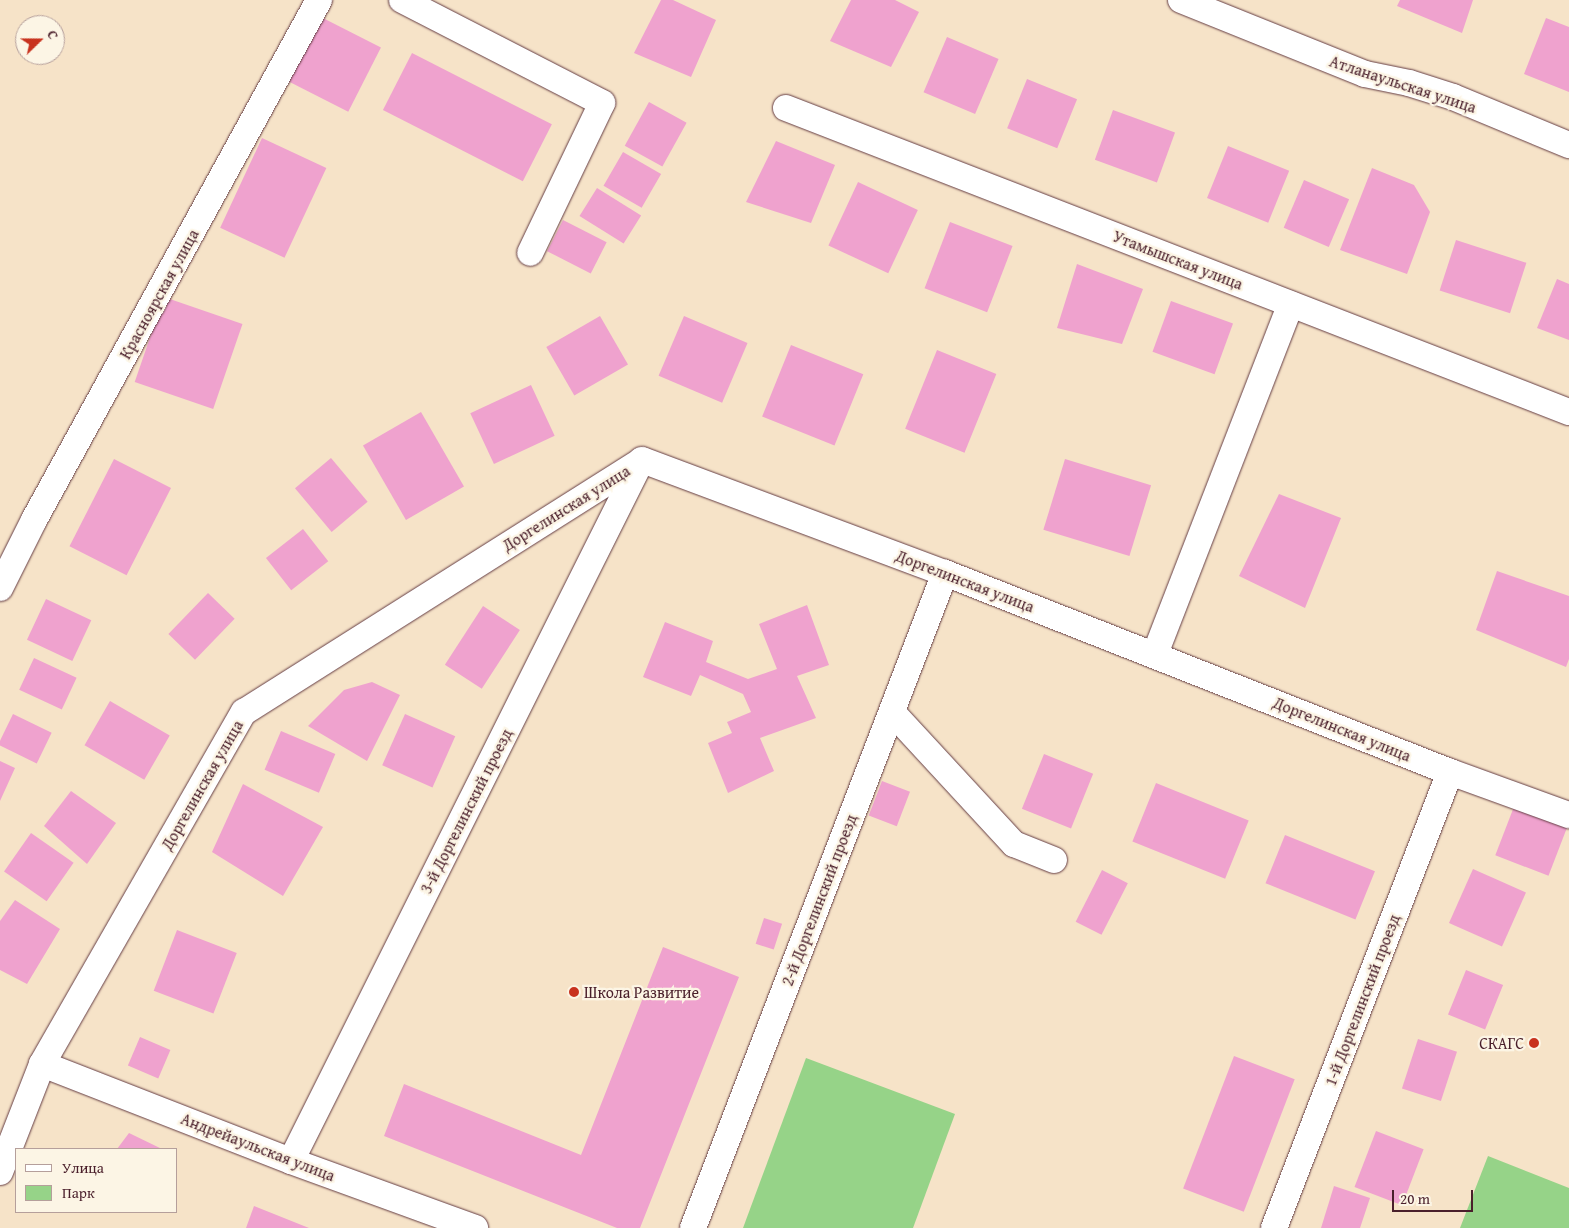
<!DOCTYPE html>
<meta charset="utf-8">
<style>
body{margin:0}
#map{position:relative;width:1569px;height:1228px;overflow:hidden;background:#f6e3c8;font-family:"Gentium Book Plus",serif}
div>[style]{position:absolute}
.green>*{inset:0;background:#96d388}
.building>*{inset:0;background:#efa2ce;transform-origin:0 0}
.roads{filter:drop-shadow(0 0 1px #643c43) drop-shadow(0 0 1px #643c43)}
.minor>*{height:26px;margin:-13px;padding:0 13px;transform-origin:13px;border-radius:13px;background:#fff}
.dots>*{width:14px;height:14px;translate:-50% -50%;box-sizing:border-box;border:2px solid #fcf5e5;border-radius:50%}
span{translate:-50% -50%;white-space:nowrap;text-align:center;line-height:1.15;-webkit-text-stroke:4.5px #fcf5e5;paint-order:stroke}
.street-label{font-size:16px;color:#4a1f2b}
.poi-label{font-size:16px;color:#4a1f2b}
.left{translate:0 -50%;text-align:left}
.right{translate:-100% -50%;text-align:right}
.legend{position:absolute;left:15px;top:1148px;width:162px;height:65px;box-sizing:border-box;background:#fcf5e5;border:1px solid #b59f9b;margin:0;padding:6px 9px;list-style:none;font-size:15px;color:#4a1f2b}
.legend li{display:flex;align-items:center;gap:10px;height:25px}
.legend b{width:25px;border:1px solid #b59f9b}
.north{position:absolute;left:15px;top:15px;width:50px;height:50px;box-sizing:border-box;background:#fcf5e5;border:1px solid #b59f9b;border-radius:50%;rotate:68deg;font-size:14px;font-weight:700;line-height:20px;text-align:center;color:#4a1f2b}
.north::after{content:'';display:block;margin:auto;width:18px;height:22px;background:#c8321e;clip-path:polygon(50% 0,100% 100%,50% 72%,0 100%)}
.scale{position:absolute;left:1392px;top:1190px;width:81px;height:22px;box-sizing:border-box;border:2px solid #4a1f2b;border-top:0;padding-left:6px;font-size:15px;line-height:18px;white-space:nowrap;color:#4a1f2b;-webkit-text-stroke:4px #fcf5e5;paint-order:stroke}
</style>
<div id="map">
<div class="green">
<div style="clip-path:polygon(806px 1058px,955px 1114px,913px 1228px,743px 1228px)"></div>
<div style="clip-path:polygon(1488px 1156px,1569px 1188px,1569px 1228px,1460px 1228px)"></div>
</div>
<div class="building">
<div style="clip-path:polygon(661px 0,673px 0,716px 20px,691px 77px,634px 53px)"></div>
<div style="clip-path:polygon(851px 0,895px 0,919px 12px,891px 67px,830px 41px)"></div>
<div style="clip-path:polygon(1400px 0,1473px 0,1462px 33px,1397px 6px)"></div>
<div style="left:315px;top:14px;width:74px;height:72px;rotate:27deg"></div>
<div style="clip-path:polygon(1546px 18px,1569px 27px,1569px 92px,1524px 74px)"></div>
<div style="left:947px;top:37px;width:56px;height:60px;rotate:23deg"></div>
<div style="left:412px;top:53px;width:157px;height:64px;rotate:27deg"></div>
<div style="left:1027px;top:79px;width:54px;height:53px;rotate:22deg"></div>
<div style="left:649px;top:102px;width:43px;height:50px;rotate:29deg"></div>
<div style="left:1113px;top:110px;width:66px;height:53px;rotate:20deg"></div>
<div style="left:262px;top:138px;width:71px;height:99px;rotate:25deg"></div>
<div style="clip-path:polygon(776px 141px,835px 165px,811px 223px,746px 202px)"></div>
<div style="left:1228px;top:146px;width:66px;height:56px;rotate:22deg"></div>
<div style="left:623px;top:152px;width:44px;height:39px;rotate:30deg"></div>
<div style="clip-path:polygon(1372px 168px,1414px 185px,1430px 212px,1407px 274px,1340px 250px)"></div>
<div style="left:1304px;top:180px;width:49px;height:52px;rotate:23deg"></div>
<div style="left:858px;top:182px;width:66px;height:70px;rotate:25deg"></div>
<div style="left:597px;top:188px;width:52px;height:33px;rotate:32deg"></div>
<div style="left:563px;top:220px;width:49px;height:35px;rotate:27deg"></div>
<div style="left:950px;top:222px;width:67px;height:71px;rotate:21deg"></div>
<div style="left:1456px;top:240px;width:74px;height:53px;rotate:18deg"></div>
<div style="clip-path:polygon(1077px 264px,1143px 289px,1122px 344px,1057px 328px)"></div>
<div style="clip-path:polygon(1557px 279px,1569px 284px,1569px 340px,1537px 328px)"></div>
<div style="left:164px;top:297px;width:83px;height:90px;rotate:19deg"></div>
<div style="left:1171px;top:301px;width:66px;height:54px;rotate:20deg"></div>
<div style="left:600px;top:316px;width:56px;height:62px;rotate:60deg"></div>
<div style="left:684px;top:316px;width:69px;height:65px;rotate:23deg"></div>
<div style="left:791px;top:345px;width:78px;height:77px;rotate:22deg"></div>
<div style="left:937px;top:350px;width:64px;height:85px;rotate:22deg"></div>
<div style="left:531px;top:385px;width:56px;height:67px;rotate:65deg"></div>
<div style="left:421px;top:412px;width:86px;height:67px;rotate:60deg"></div>
<div style="left:331px;top:458px;width:57px;height:47px;rotate:50deg"></div>
<div style="left:114px;top:459px;width:64px;height:98px;rotate:27deg"></div>
<div style="left:1065px;top:459px;width:90px;height:74px;rotate:17deg"></div>
<div style="clip-path:polygon(1279px 494px,1341px 518px,1305px 608px,1239px 576px)"></div>
<div style="left:303px;top:529px;width:41px;height:47px;rotate:52deg"></div>
<div style="clip-path:polygon(1497px 571px,1569px 596px,1569px 659px,1566px 667px,1476px 630px)"></div>
<div style="left:208px;top:593px;width:37px;height:57px;rotate:44deg"></div>
<div style="left:46px;top:599px;width:50px;height:45px;rotate:25deg"></div>
<div style="clip-path:polygon(807px 605px,829px 665px,797px 676px,816px 718px,760px 738px,774px 771px,728px 793px,708px 743px,732px 733px,727px 722px,751px 712px,743px 694px,700px 675px,691px 696px,643px 677px,665px 622px,713px 641px,706px 662px,748px 679px,777px 669px,759px 624px)"></div>
<div style="left:483px;top:606px;width:44px;height:70px;rotate:33deg"></div>
<div style="left:34px;top:658px;width:47px;height:35px;rotate:25deg"></div>
<div style="clip-path:polygon(372px 682px,400px 695px,367px 761px,308px 726px,344px 690px)"></div>
<div style="left:110px;top:701px;width:69px;height:51px;rotate:30deg"></div>
<div style="left:13px;top:714px;width:43px;height:34px;rotate:26deg"></div>
<div style="left:405px;top:714px;width:55px;height:56px;rotate:24deg"></div>
<div style="left:281px;top:731px;width:59px;height:42px;rotate:23deg"></div>
<div style="left:1044px;top:754px;width:53px;height:59px;rotate:22deg"></div>
<div style="clip-path:polygon(0 761px,15px 768px,0 801px)"></div>
<div style="left:882px;top:781px;width:30px;height:37px;rotate:21deg"></div>
<div style="left:1156px;top:783px;width:100px;height:63px;rotate:22deg"></div>
<div style="clip-path:polygon(243px 784px,323px 827px,283px 896px,212px 852px)"></div>
<div style="clip-path:polygon(71px 791px,116px 823px,87px 864px,44px 826px)"></div>
<div style="left:1515px;top:804px;width:57px;height:55px;rotate:21deg"></div>
<div style="left:31px;top:833px;width:52px;height:47px;rotate:35deg"></div>
<div style="left:1285px;top:835px;width:97px;height:52px;rotate:22deg"></div>
<div style="left:1473px;top:869px;width:58px;height:59px;rotate:24deg"></div>
<div style="left:1102px;top:870px;width:29px;height:58px;rotate:27deg"></div>
<div style="clip-path:polygon(15px 900px,60px 929px,27px 984px,0 970px,0 921px)"></div>
<div style="left:764px;top:918px;width:19px;height:27px;rotate:18deg"></div>
<div style="left:177px;top:930px;width:64px;height:65px;rotate:21deg"></div>
<div style="clip-path:polygon(663px 947px,739px 977px,640px 1228px,617px 1228px,384px 1136px,404px 1084px,581px 1155px)"></div>
<div style="left:1466px;top:970px;width:40px;height:48px;rotate:22deg"></div>
<div style="left:140px;top:1037px;width:33px;height:31px;rotate:23deg"></div>
<div style="left:1418px;top:1039px;width:41px;height:52px;rotate:18deg"></div>
<div style="left:1234px;top:1056px;width:65px;height:142px;rotate:21deg"></div>
<div style="left:1376px;top:1131px;width:51px;height:60px;rotate:21deg"></div>
<div style="clip-path:polygon(129px 1133px,162px 1149px,117px 1149px)"></div>
<div style="clip-path:polygon(1334px 1186px,1370px 1198px,1360px 1228px,1321px 1228px)"></div>
<div style="clip-path:polygon(254px 1206px,309px 1228px,246px 1228px)"></div>
</div>
<div class="roads">
<div class="minor">
<div style="left:402px;top:0;width:225px;rotate:27.2deg"></div>
<div style="left:602px;top:103px;width:166px;rotate:115.6deg"></div>
<div style="left:1181px;top:0;width:198px;rotate:21.9deg"></div>
<div style="left:1365px;top:74px;width:45px;rotate:11.6deg"></div>
<div style="left:1409px;top:83px;width:46px;rotate:17.7deg"></div>
<div style="left:1453px;top:97px;width:126px;rotate:22.5deg"></div>
<div style="left:786px;top:108px;width:840px;rotate:21.22deg"></div>
<div style="left:0;top:588px;width:76px;rotate:-63.4deg"></div>
<div style="left:34px;top:520px;width:593px;rotate:-61.27deg"></div>
<div style="left:1155px;top:654px;width:375px;rotate:-68.8deg"></div>
<div style="left:892px;top:712px;width:180px;rotate:47.3deg"></div>
<div style="left:1014px;top:844px;width:43px;rotate:21.8deg"></div>
<div style="left:42px;top:1064px;width:267px;rotate:21.3deg"></div>
<div style="left:291px;top:1161px;width:196px;rotate:20deg"></div>
<div style="left:291px;top:1161px;width:783px;rotate:-63.43deg"></div>
<div style="left:0;top:1172px;width:116px;rotate:-68.7deg"></div>
<div style="left:42px;top:1064px;width:406px;rotate:-60.2deg"></div>
<div style="left:244px;top:712px;width:471px;rotate:-32.3deg"></div>
<div style="left:642px;top:460px;width:323px;rotate:20.5deg"></div>
<div style="left:945px;top:573px;width:543px;rotate:21.51deg"></div>
<div style="left:1450px;top:772px;width:127px;rotate:19.9deg"></div>
<div style="left:693px;top:1228px;width:702px;rotate:-68.96deg"></div>
<div style="left:1274px;top:1228px;width:489px;rotate:-68.9deg"></div>
</div>
</div>
<div class="dots">
<div style="left:574px;top:992px;background:#c8321e"></div>
<div style="left:1534px;top:1043px;background:#c8321e"></div>
</div>
<div class="street-label">
<span style="left:1403px;top:84px;rotate:18deg">Атланаульская улица</span>
<span style="left:1178px;top:260px;rotate:21deg">Утамышская улица</span>
<span style="left:159px;top:294px;rotate:-61deg">Красноярская улица</span>
<span style="left:566px;top:508px;rotate:-32deg">Доргелинская улица</span>
<span style="left:965px;top:581px;rotate:21deg">Доргелинская улица</span>
<span style="left:1342px;top:729px;rotate:22deg">Доргелинская улица</span>
<span style="left:202px;top:785px;rotate:-60deg">Доргелинская улица</span>
<span style="left:466px;top:811px;rotate:-63deg">3-й Доргелинский проезд</span>
<span style="left:819px;top:900px;rotate:-69deg">2-й Доргелинский проезд</span>
<span style="left:1362px;top:1000px;rotate:-69deg">1-й Доргелинский проезд</span>
<span style="left:258px;top:1147px;rotate:21deg">Андрейаульская улица</span>
</div>
<div class="poi-label">
<span class="left" style="left:584px;top:992px">Школа Развитие</span>
<span class="right" style="left:1524px;top:1043px">СКАГС</span>
</div>
<ul class="legend">
<li><b style="height:6px;background:#fff"></b>Улица</li>
<li><b style="height:14px;background:#96d388"></b>Парк</li>
</ul>
<div class="north">С</div>
<div class="scale">20 m</div>
</div>
